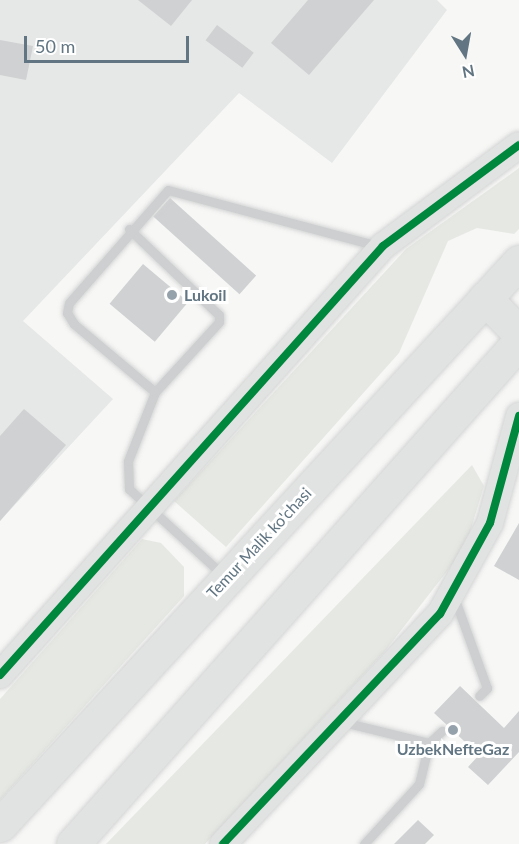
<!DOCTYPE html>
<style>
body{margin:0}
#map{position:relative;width:519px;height:844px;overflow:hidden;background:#f7f7f6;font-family:Lato,sans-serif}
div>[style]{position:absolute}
.built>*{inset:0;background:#e6e7e7}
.green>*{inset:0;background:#e6e9e3}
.building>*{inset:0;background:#cfd1d2;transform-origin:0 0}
.roads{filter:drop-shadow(0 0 2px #d3d4d4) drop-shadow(0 0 2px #d3d4d4)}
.lane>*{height:9px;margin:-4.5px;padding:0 4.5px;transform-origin:4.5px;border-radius:4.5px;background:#cdcfd0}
.secondary>*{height:26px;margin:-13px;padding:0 13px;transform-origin:13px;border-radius:13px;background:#e1e2e2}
.highway>*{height:33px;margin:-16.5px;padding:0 16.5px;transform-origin:16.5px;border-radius:16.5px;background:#e1e2e2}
.cycleway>*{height:8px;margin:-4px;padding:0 4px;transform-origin:4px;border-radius:4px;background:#00873e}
.dots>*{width:16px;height:16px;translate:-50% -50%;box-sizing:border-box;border:3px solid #fff;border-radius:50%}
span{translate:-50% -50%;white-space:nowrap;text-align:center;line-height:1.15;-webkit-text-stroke:6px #fff;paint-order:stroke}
.poi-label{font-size:16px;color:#617582;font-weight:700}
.left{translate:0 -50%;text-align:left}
.street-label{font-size:16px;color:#617582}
.north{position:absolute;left:435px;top:24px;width:60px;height:60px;-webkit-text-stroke:4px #fff;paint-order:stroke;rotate:169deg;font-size:16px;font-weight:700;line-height:24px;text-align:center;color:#617582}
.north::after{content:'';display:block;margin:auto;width:21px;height:27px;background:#617582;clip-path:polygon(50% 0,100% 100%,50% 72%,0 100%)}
.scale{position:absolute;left:24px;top:36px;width:165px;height:27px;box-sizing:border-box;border:3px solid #617582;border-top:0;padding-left:8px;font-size:18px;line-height:21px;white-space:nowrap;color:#617582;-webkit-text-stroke:4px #fff;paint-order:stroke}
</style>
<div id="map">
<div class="built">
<div style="clip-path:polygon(0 0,437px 0,447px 10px,332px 163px,239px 93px,23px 321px,113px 399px,0 521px)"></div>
</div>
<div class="green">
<div style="clip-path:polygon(519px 168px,519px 229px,514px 234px,477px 228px,448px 241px,399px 353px,226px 547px,174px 501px,406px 249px)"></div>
<div style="clip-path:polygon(472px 465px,484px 486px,465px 548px,385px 651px,205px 844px,106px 844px)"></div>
<div style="clip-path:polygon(142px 539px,161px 543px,184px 567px,184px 596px,0 800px,0 699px)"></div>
</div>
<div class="building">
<div style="clip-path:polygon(138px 0,192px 0,171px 26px)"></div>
<div style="clip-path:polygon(308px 0,374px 0,309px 75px,271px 43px)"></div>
<div style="left:217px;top:25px;width:46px;height:19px;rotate:37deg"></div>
<div style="clip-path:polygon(0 40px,33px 46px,26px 80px,0 75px)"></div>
<div style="left:170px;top:198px;width:116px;height:25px;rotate:42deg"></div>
<div style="left:143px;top:264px;width:59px;height:52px;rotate:40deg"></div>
<div style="clip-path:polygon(24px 409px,66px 445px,0 521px,0 436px)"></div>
<div style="clip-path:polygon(519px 523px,519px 580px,494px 566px)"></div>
<div style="clip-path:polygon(460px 686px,504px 728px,519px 711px,519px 752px,488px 785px,468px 767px,479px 755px,434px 713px)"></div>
<div style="clip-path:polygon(418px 820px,434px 835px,425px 844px,394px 844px)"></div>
</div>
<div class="roads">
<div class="lane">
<div style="left:129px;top:229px;width:124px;rotate:43.7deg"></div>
<div style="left:219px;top:315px;width:7px;rotate:90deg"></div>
<div style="left:219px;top:322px;width:95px;rotate:132.4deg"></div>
<div style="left:223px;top:575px;width:127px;rotate:-137.5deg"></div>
<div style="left:129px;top:489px;width:28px;rotate:-92deg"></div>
<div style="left:128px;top:461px;width:74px;rotate:-68.6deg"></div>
<div style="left:155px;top:392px;width:106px;rotate:-140deg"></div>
<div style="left:74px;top:324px;width:13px;rotate:-122deg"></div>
<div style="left:67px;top:313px;width:10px;rotate:-79deg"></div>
<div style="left:69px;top:303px;width:150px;rotate:-48.8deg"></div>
<div style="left:168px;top:190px;width:217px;rotate:14.9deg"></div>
<div style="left:454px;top:597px;width:97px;rotate:70.1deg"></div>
<div style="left:487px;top:688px;width:11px;rotate:135deg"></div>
<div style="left:343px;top:722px;width:89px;rotate:13.7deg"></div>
<div style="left:429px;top:743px;width:18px;rotate:-43deg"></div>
<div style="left:364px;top:844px;width:81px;rotate:-47.5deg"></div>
<div style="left:419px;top:784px;width:42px;rotate:-76.3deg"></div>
</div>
<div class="secondary">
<div style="left:0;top:675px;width:575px;rotate:-48.24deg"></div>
<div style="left:383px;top:246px;width:169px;rotate:-36.6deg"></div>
<div style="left:223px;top:844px;width:316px;rotate:-46.7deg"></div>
<div style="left:440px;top:614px;width:104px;rotate:-61.2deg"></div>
<div style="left:490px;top:523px;width:111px;rotate:-74.8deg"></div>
</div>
<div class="highway">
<div style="left:485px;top:298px;width:49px;rotate:45.8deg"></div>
<div style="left:0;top:825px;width:766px;rotate:-47.33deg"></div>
<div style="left:73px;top:844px;width:672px;rotate:-48.38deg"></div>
</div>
</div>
<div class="cycleway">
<div style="left:0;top:675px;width:575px;rotate:-48.24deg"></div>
<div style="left:383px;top:246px;width:169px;rotate:-36.6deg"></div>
<div style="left:223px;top:844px;width:316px;rotate:-46.7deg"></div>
<div style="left:440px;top:614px;width:104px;rotate:-61.2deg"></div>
<div style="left:490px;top:523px;width:111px;rotate:-74.8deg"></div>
</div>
<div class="dots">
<div style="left:172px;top:295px;background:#96a2ab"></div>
<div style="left:453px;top:730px;background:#96a2ab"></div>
</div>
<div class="poi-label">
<span class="left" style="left:184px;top:295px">Lukoil</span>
<span style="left:453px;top:749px">UzbekNefteGaz</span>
</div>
<div class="street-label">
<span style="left:259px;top:543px;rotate:-47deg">Temur Malik ko'chasi</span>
</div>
<div class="north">N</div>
<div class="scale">50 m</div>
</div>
